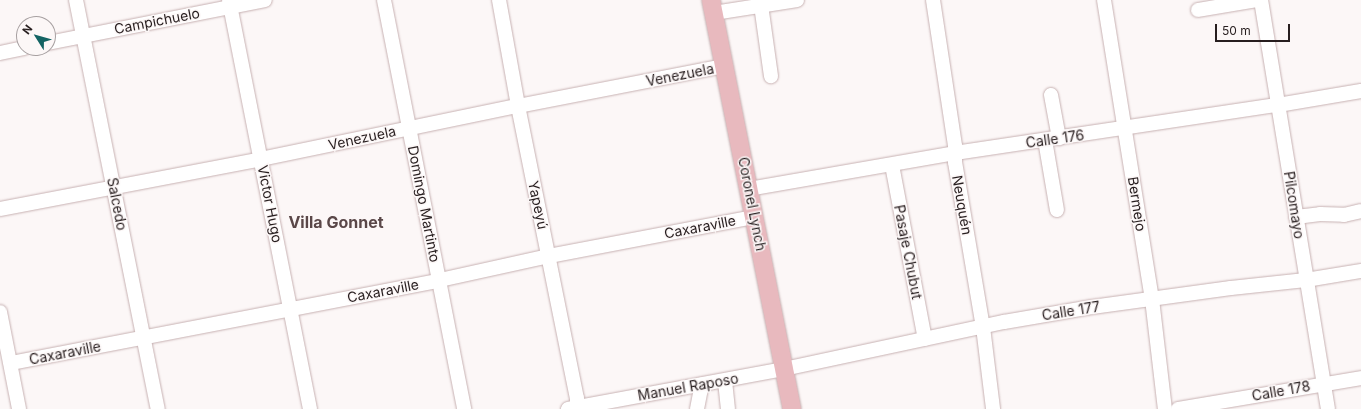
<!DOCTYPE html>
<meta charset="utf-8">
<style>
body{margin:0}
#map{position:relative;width:1361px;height:409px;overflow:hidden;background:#fcf7f7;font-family:Inter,sans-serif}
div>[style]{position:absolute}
.roads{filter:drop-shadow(0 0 1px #c7b1b2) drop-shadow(0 0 1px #c7b1b2)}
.minor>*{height:14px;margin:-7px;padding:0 7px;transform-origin:7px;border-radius:7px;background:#fff}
.major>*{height:18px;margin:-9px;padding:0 9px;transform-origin:9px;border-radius:9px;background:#e8b9be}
span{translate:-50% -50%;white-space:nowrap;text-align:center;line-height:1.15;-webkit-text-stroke:3px #fcf7f7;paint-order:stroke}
.street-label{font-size:14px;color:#271e1f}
.quarter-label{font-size:16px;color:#5a4748;font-weight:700}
.north{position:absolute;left:16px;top:16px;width:40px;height:40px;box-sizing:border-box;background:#fcf7f7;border:1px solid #a7a0a1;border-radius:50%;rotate:307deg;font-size:11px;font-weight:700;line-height:16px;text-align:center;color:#271e1f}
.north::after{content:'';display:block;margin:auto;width:14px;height:18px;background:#136363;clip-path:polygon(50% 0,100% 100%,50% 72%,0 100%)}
.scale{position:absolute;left:1215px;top:24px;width:75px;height:18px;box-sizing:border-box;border:2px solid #271e1f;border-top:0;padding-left:5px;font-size:12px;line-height:14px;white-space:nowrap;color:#271e1f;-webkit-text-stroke:3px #fcf7f7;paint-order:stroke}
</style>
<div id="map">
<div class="roads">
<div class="minor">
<div style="left:76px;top:0;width:417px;rotate:78.7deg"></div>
<div style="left:229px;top:0;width:417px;rotate:78.8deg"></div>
<div style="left:384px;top:0;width:417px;rotate:78.9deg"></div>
<div style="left:499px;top:0;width:108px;rotate:79.8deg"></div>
<div style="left:518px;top:106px;width:298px;rotate:78.6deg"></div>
<div style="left:577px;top:398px;width:11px;rotate:90deg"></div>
<div style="left:933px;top:0;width:148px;rotate:81.4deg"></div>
<div style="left:955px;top:146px;width:16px;rotate:90deg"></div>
<div style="left:955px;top:162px;width:167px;rotate:80.4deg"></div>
<div style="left:983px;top:327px;width:83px;rotate:83deg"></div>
<div style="left:1104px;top:0;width:303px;rotate:80.9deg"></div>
<div style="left:1152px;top:299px;width:111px;rotate:83.3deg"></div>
<div style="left:1261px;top:0;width:414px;rotate:80.7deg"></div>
<div style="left:761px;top:5px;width:72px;rotate:82deg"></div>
<div style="left:1198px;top:10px;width:60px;rotate:-9.6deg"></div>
<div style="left:714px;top:13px;width:84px;rotate:-8.9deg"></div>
<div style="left:48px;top:43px;width:221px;rotate:-11.2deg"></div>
<div style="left:0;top:53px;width:25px;rotate:-12deg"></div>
<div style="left:1051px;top:95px;width:44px;rotate:79.5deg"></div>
<div style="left:1045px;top:140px;width:71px;rotate:80.3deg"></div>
<div style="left:892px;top:165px;width:177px;rotate:79.3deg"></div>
<div style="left:749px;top:189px;width:209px;rotate:-9.9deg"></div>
<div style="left:955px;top:153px;width:327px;rotate:-8.5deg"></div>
<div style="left:1278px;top:105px;width:84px;rotate:-9.6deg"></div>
<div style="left:0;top:209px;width:266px;rotate:-10.8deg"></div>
<div style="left:261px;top:159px;width:262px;rotate:-11.7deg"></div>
<div style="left:518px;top:106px;width:210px;rotate:-11deg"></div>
<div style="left:1296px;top:217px;width:24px;rotate:-7deg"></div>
<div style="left:1320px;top:214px;width:24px;rotate:2deg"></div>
<div style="left:1344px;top:215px;width:17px;rotate:-13deg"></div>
<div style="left:0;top:312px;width:99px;rotate:78.9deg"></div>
<div style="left:11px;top:363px;width:437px;rotate:-10.9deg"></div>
<div style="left:440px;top:280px;width:112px;rotate:-12.4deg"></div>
<div style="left:549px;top:256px;width:209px;rotate:-10.8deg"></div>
<div style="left:725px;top:381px;width:28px;rotate:84deg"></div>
<div style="left:568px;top:409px;width:220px;rotate:-10.5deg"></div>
<div style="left:784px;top:369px;width:225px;rotate:-12.1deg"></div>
<div style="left:1004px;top:322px;width:89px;rotate:-9.7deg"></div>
<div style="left:1092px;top:307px;width:140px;rotate:-7.8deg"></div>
<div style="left:1231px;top:288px;width:75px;rotate:-6.1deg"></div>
<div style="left:1306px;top:280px;width:56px;rotate:-9.3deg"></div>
<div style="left:697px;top:409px;width:25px;rotate:-79deg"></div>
<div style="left:1178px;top:409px;width:186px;rotate:-9.6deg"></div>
</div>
<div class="major">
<div style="left:711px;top:0;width:417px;rotate:78.8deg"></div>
</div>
</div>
<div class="street-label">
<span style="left:157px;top:21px;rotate:-11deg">Campichuelo</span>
<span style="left:680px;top:75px;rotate:-11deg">Venezuela</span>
<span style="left:362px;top:138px;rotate:-12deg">Venezuela</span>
<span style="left:1055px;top:139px;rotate:-8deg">Calle 176</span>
<span style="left:117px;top:204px;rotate:79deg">Salcedo</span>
<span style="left:270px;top:204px;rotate:79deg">Victor Hugo</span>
<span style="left:424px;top:204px;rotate:79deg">Domingo Martinto</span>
<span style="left:752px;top:204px;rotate:79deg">Coronel Lynch</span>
<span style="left:1137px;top:204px;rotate:81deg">Bermejo</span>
<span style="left:538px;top:205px;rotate:78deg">Yapeyú</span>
<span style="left:962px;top:205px;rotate:80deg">Neuquén</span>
<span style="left:1294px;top:205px;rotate:81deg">Pilcomayo</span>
<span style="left:700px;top:227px;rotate:-11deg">Caxaraville</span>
<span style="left:908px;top:252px;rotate:79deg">Pasaje Chubut</span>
<span style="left:383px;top:291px;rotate:-11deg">Caxaraville</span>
<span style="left:1071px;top:311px;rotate:-9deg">Calle 177</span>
<span style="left:65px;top:353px;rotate:-11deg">Caxaraville</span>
<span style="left:688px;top:387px;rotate:-10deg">Manuel Raposo</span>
<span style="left:1281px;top:391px;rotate:-10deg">Calle 178</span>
</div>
<div class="quarter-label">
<span style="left:336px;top:222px">Villa Gonnet</span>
</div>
<div class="north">N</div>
<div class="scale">50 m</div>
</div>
